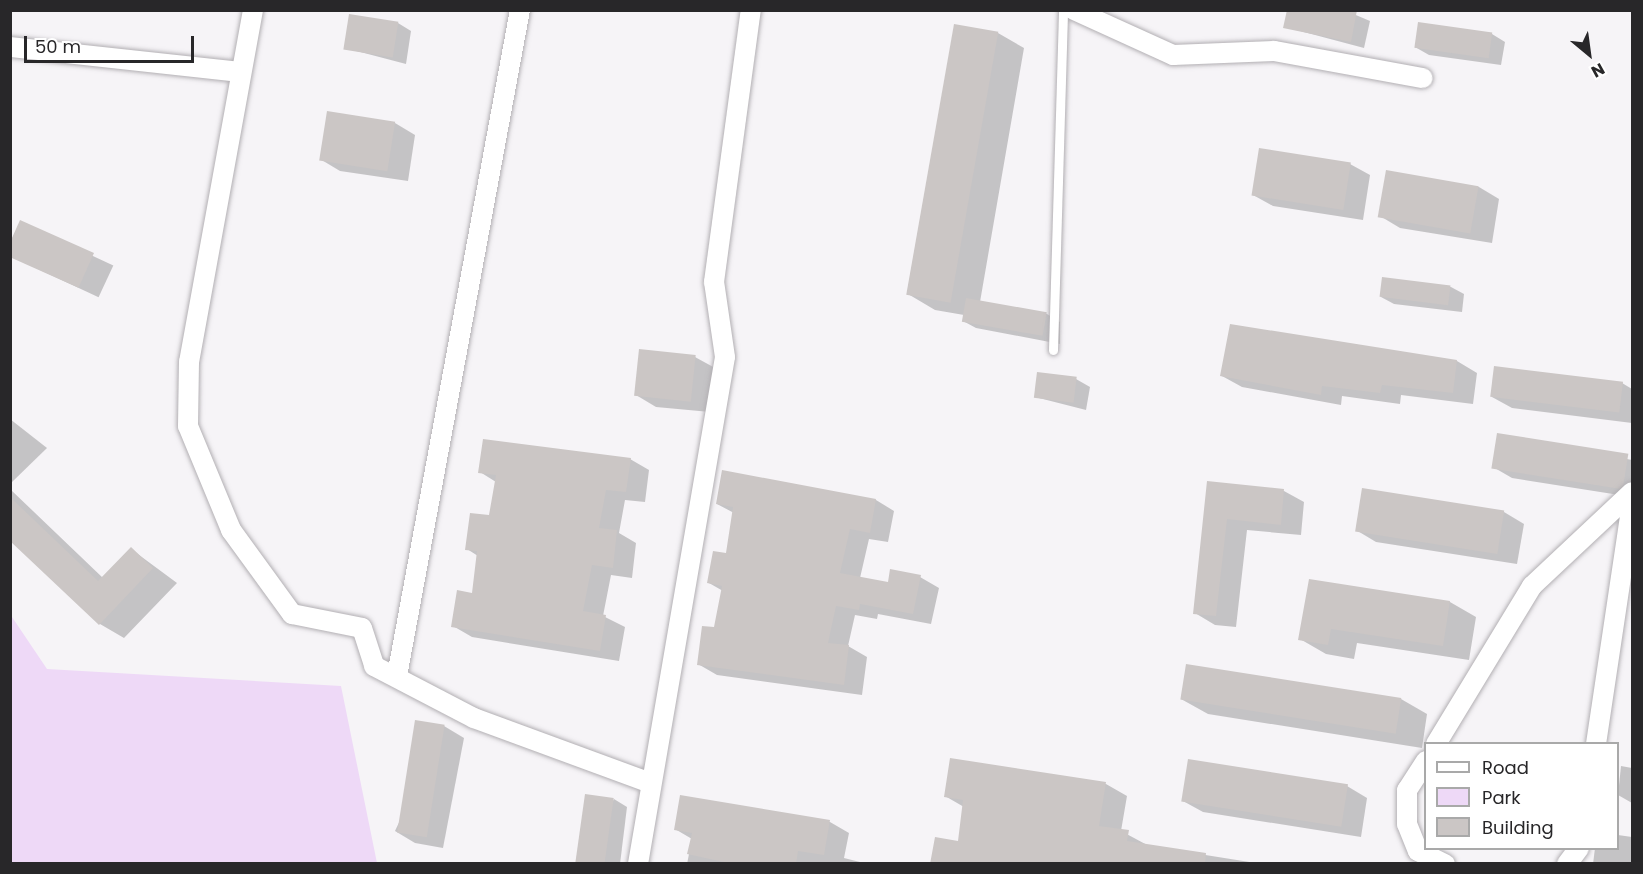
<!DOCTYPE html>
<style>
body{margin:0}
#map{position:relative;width:1643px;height:874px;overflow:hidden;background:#f6f4f7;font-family:Poppins,sans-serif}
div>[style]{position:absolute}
.green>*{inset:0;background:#eed9f7}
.shadow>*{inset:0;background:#0003;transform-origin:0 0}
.building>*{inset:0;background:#cbc6c5;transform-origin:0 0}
.roads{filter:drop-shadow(0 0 2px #b2afb3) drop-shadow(0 0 2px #b2afb3)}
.lane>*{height:9px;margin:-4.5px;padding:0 4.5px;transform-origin:4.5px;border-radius:4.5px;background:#fff}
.street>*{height:20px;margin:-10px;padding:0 10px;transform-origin:10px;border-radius:10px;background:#fff}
span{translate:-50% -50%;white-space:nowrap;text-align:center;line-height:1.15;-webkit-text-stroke:4.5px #fff;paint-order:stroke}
.frame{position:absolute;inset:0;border:12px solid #282729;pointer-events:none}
.legend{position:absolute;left:1424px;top:742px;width:195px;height:108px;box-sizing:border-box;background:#fff;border:2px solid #a9a9a9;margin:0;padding:8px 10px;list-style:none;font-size:18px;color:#282729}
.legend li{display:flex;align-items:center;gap:12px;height:30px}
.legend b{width:30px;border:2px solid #a9a9a9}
.north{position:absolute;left:1559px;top:24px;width:60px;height:60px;-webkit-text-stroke:4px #fff;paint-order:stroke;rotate:151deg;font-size:16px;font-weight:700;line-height:24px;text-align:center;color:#282729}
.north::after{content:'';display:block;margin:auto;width:21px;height:27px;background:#282729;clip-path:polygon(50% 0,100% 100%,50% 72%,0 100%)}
.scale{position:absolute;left:24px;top:36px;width:170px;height:27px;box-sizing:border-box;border:3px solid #282729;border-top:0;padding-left:8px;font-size:18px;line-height:21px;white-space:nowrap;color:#282729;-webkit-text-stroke:4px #fff;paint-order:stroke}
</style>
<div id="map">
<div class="green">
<div style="clip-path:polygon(10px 614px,47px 669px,341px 686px,377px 863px,11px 863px)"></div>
</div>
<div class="shadow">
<div style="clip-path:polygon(1344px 10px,1370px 21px,1364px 48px,1285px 27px)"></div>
<div style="clip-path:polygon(398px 23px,411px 31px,406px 64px,345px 48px)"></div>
<div style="clip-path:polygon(1419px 24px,1492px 34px,1505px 42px,1501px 65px,1429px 55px,1415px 47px)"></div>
<div style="clip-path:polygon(955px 26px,998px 33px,1024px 48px,980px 302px,1047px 314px,1060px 322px,1060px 344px,976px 328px,963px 321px,964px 315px,935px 310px,908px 294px)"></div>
<div style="clip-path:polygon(328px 113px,395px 123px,415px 135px,408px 181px,340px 171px,320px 159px)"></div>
<div style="clip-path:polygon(1350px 164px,1370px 175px,1363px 220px,1273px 206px,1253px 195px)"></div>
<div style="clip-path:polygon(1388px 172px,1479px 187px,1499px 199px,1492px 243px,1400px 228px,1380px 216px)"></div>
<div style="left:20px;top:222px;width:103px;height:35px;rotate:25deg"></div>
<div style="clip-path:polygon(1383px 279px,1451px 287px,1464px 294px,1462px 312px,1394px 304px,1381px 297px)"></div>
<div style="clip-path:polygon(695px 357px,715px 368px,710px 412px,656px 407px,636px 395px)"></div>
<div style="clip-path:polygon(1457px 361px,1477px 373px,1473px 404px,1401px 395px,1400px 404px,1342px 396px,1341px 405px,1242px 387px,1222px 376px)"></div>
<div style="clip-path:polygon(1076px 379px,1090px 387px,1086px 410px,1035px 397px)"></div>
<div style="clip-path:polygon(1622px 383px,1632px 389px,1632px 423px,1512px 408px,1492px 397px)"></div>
<div style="clip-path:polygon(10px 419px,47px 448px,10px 484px)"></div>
<div style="clip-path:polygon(1498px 434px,1632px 460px,1632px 497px,1512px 478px,1493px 467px)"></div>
<div style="clip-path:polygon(630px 459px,649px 470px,645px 502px,625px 500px,619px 533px,636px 543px,632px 578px,611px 575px,603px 616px,625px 627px,619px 661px,472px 637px,453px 626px,474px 595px,478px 556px,467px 549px,491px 517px,496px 482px,480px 472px)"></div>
<div style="clip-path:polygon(1208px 483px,1284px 491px,1304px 502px,1301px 535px,1247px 530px,1236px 627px,1215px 625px,1195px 613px)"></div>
<div style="clip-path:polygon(10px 489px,103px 578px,131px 549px,177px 583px,124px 638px,100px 624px,10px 539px)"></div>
<div style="clip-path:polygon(1363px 490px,1504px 512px,1524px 524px,1517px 564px,1376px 542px,1356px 530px)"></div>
<div style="clip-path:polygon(876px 500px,894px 511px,888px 542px,869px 539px,860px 578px,889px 583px,920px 577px,939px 588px,931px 624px,878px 614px,877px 619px,855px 615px,848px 646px,867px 657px,862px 695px,717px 675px,698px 664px,715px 629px,723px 591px,709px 583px,727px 555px,734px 513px,717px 504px)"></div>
<div style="clip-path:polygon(1310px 580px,1450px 602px,1476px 617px,1469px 660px,1357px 643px,1354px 659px,1326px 654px,1300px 639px)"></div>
<div style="clip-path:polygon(1187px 666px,1401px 699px,1427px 714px,1422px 748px,1208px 714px,1181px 699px)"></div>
<div style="clip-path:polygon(444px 726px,464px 738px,443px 848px,415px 843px,395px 831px)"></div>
<div style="clip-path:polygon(951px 760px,1106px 784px,1127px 796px,1121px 831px,1149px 846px,1262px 864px,932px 864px,959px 842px,964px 807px,945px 796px)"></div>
<div style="clip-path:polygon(1621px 766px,1632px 768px,1632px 803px,1618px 795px)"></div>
<div style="clip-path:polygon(1347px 786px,1367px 798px,1361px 837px,1203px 812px,1183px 801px)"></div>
<div style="clip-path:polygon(681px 797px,830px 822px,849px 833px,844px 858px,868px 864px,687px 864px,692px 839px,675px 829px)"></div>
<div style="clip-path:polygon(614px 799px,627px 807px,620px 864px,577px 863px)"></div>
<div style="clip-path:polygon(1618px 835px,1632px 837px,1632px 864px,1593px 864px,1595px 848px,1618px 848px)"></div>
</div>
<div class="building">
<div style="clip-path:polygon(1287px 10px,1357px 10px,1351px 42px,1283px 28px)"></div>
<div style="left:349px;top:14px;width:50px;height:36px;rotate:9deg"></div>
<div style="left:1418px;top:22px;width:75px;height:26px;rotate:8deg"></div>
<div style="left:954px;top:24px;width:45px;height:275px;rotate:10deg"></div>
<div style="left:327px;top:111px;width:69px;height:50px;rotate:9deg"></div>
<div style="left:1259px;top:148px;width:93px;height:48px;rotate:9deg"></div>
<div style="left:1386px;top:170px;width:94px;height:48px;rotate:10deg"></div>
<div style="left:20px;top:220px;width:81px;height:38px;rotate:24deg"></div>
<div style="left:1382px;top:277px;width:69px;height:20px;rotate:7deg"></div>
<div style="left:966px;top:298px;width:82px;height:24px;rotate:10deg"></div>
<div style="clip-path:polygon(1230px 324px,1457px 360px,1453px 393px,1382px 385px,1380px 393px,1322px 386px,1321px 395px,1220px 376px)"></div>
<div style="left:639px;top:349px;width:57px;height:47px;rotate:6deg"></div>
<div style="left:1494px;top:366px;width:130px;height:31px;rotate:7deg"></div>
<div style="left:1037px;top:372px;width:40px;height:26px;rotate:7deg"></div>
<div style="left:1497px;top:433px;width:133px;height:36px;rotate:9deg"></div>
<div style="clip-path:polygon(483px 439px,631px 458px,626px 492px,606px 490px,599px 528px,617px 530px,613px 568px,592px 565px,583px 611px,606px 615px,600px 651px,451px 627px,457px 590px,472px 593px,477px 551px,465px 550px,470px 513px,489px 515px,496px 475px,478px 473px)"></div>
<div style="clip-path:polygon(722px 470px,876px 499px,870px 533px,850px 529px,840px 573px,888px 582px,890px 569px,921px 575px,913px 614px,860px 604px,859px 610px,836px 606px,828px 643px,849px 645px,844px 685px,697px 665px,702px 626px,714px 627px,722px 586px,707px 583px,713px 551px,726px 553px,733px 507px,716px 504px)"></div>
<div style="clip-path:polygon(1207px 481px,1284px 489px,1281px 525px,1227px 519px,1216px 616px,1193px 614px)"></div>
<div style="left:1362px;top:488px;width:144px;height:44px;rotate:9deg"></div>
<div style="clip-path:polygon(10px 497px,98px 581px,131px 547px,153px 568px,99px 625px,10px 541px)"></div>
<div style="clip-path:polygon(1309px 579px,1450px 601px,1443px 646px,1331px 629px,1328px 645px,1298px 640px)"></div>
<div style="left:1186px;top:664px;width:218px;height:36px;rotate:9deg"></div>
<div style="left:415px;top:720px;width:30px;height:114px;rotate:9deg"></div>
<div style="clip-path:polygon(950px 758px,1106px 782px,1099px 826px,1129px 830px,1127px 841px,1206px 853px,1205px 864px,930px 864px,935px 837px,958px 841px,963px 800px,944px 797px)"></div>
<div style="left:1188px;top:759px;width:162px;height:43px;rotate:9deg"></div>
<div style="left:585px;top:794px;width:29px;height:71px;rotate:8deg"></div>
<div style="clip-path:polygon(680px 795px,830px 820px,824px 855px,798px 851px,796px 864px,733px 864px,687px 854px,692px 833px,674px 830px)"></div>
</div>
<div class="roads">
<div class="lane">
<div style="left:1053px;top:350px;width:340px;rotate:-88.3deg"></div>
</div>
<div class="street">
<div style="left:253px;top:10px;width:358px;rotate:100.3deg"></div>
<div style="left:189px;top:362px;width:64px;rotate:90.9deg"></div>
<div style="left:188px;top:426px;width:113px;rotate:67.5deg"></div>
<div style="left:231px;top:530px;width:104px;rotate:54deg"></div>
<div style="left:292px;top:614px;width:71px;rotate:11.3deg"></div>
<div style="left:362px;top:628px;width:40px;rotate:72deg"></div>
<div style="left:374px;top:666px;width:113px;rotate:27.5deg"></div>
<div style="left:474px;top:718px;width:185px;rotate:20.2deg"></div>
<div style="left:1074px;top:10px;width:109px;rotate:24.4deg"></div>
<div style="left:1173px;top:55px;width:101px;rotate:-2.3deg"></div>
<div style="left:1274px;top:51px;width:151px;rotate:10.3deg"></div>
<div style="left:10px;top:47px;width:231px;rotate:6.2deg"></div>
<div style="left:397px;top:676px;width:677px;rotate:-79.54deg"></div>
<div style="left:1436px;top:744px;width:185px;rotate:-58.7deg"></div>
<div style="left:1532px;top:586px;width:137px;rotate:-43.2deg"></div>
<div style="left:1596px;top:744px;width:245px;rotate:-81.5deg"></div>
<div style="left:1426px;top:761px;width:35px;rotate:123deg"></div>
<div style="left:1407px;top:790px;width:34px;rotate:90deg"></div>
<div style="left:1407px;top:824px;width:29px;rotate:68deg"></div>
<div style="left:1418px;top:851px;width:30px;rotate:26deg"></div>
<div style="left:638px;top:864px;width:514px;rotate:-80.26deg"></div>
<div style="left:725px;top:357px;width:76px;rotate:-98.3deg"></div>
<div style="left:714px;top:282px;width:275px;rotate:-82.3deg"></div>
<div style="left:1567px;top:864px;width:20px;rotate:-53deg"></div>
</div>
</div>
<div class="frame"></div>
<ul class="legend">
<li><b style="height:8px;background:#fff"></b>Road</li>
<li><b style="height:16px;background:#eed9f7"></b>Park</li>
<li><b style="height:16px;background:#cbc6c5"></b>Building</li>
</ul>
<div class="north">N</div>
<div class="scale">50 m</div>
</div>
